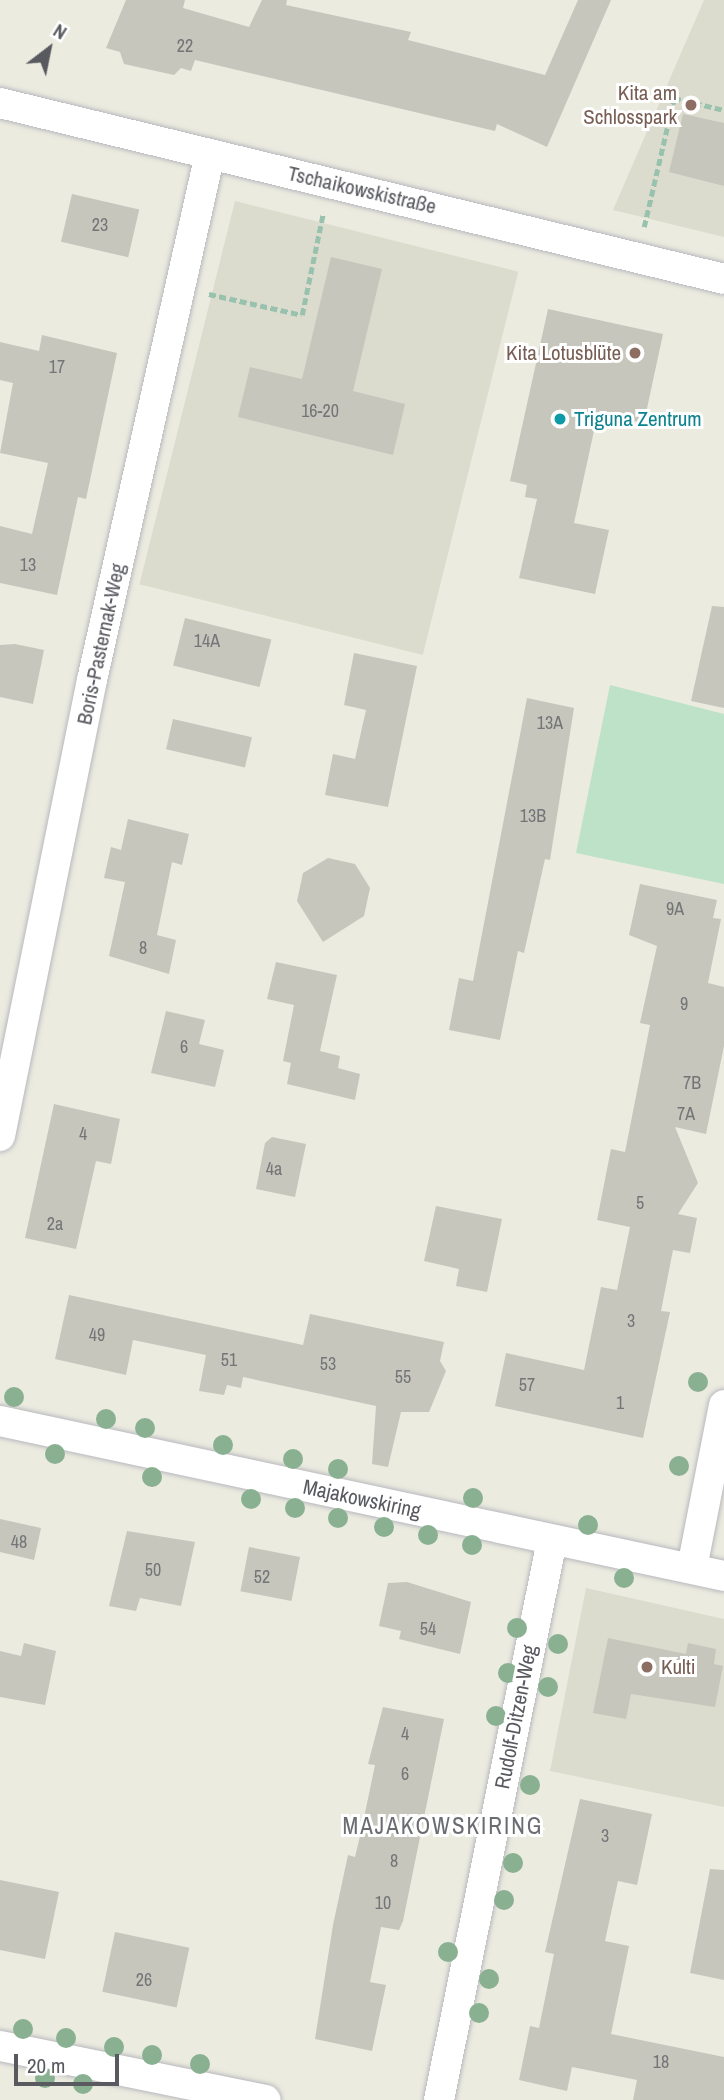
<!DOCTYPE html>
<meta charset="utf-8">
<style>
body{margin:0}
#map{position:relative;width:724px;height:2100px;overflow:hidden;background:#ebebe0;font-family:"Archivo Narrow",sans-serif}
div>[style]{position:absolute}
.education>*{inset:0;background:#dbdbce;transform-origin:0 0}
.green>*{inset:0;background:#bee2c7}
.building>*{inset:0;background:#c6c6bd;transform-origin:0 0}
.path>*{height:4.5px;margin-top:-2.25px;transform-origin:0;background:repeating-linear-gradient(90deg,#98c2ae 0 7px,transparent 0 10.5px)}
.roads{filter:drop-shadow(0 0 2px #b8b8be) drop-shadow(0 0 2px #b8b8be)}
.minor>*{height:30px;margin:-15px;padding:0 15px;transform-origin:15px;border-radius:15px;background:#fff}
.trees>*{width:20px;height:20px;margin:-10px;border-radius:50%;background:#89b090}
.dots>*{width:19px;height:19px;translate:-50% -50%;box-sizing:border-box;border:4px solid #fff;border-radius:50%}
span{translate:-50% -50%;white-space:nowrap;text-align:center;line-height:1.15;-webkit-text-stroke:6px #fff;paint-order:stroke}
.number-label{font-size:18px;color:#747577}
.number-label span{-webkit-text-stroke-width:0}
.education-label{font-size:21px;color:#785e54}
.right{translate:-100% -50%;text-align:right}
.left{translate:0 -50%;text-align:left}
.street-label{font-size:21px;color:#595a60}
.culture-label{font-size:21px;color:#0d838f}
.neighbourhood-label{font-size:23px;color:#6a6c72;letter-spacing:2px}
.north{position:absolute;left:14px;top:14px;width:70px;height:70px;-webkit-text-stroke:5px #fff;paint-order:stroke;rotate:32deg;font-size:19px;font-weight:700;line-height:28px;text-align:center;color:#595a60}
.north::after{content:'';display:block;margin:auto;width:24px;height:32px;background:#595a60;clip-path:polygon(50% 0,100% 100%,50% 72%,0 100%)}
.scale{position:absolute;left:14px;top:2054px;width:105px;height:32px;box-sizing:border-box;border:4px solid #595a60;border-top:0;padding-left:9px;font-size:21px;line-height:24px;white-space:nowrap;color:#595a60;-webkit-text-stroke:5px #fff;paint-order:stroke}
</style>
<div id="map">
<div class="education">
<div style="clip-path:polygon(704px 0,724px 0,724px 237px,613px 210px)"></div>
<div style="left:235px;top:201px;width:292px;height:395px;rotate:14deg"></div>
<div style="clip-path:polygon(586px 1588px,724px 1619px,724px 1807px,550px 1771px)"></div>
</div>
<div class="green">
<div style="clip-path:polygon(610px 685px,724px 714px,724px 884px,576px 853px)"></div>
</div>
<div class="building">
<div style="clip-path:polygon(126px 0,185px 0,183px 8px,249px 27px,262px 0,287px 0,286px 5px,411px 32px,408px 40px,545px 75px,578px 0,611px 0,547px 147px,497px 124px,495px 131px,195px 60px,191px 71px,181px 68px,174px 75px,124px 64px,120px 52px,106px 48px)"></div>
<div style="clip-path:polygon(683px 114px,724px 123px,724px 186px,669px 172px)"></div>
<div style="left:72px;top:194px;width:69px;height:49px;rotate:13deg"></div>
<div style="clip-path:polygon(331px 257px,382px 269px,353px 391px,405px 404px,393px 455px,238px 417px,250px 367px,302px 379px)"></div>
<div style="clip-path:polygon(548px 309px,663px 334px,643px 427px,597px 417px,574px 523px,609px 530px,595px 594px,519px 578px,537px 499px,525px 497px,527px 485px,510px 481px)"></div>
<div style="clip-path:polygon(42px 335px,117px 353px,86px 499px,78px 497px,57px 595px,0 583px,0 526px,32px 534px,48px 463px,0 453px,13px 383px,0 380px,0 342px,39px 351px)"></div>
<div style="clip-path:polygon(712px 606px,724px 607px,724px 708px,691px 701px)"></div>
<div style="left:185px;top:618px;width:89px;height:49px;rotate:14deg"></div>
<div style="clip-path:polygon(15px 644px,44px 650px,33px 704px,0 697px,0 645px)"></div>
<div style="clip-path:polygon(354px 653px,417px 666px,388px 807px,325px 795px,333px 754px,355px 759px,366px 710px,344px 705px)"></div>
<div style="clip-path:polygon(527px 698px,574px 708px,550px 860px,545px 859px,524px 953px,518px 951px,500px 1040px,449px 1030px,459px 978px,473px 981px)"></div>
<div style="left:173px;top:719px;width:81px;height:31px;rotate:13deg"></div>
<div style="clip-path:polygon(128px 819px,189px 834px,182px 865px,172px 862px,157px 935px,176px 940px,169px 974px,109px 956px,125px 882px,104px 878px,111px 847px,121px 850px)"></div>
<div style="clip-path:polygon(328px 858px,355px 864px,370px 888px,364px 916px,323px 942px,297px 901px,303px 873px)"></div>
<div style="clip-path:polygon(640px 884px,717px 900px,713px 918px,721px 919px,708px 983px,724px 987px,724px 1046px,706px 1134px,675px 1127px,698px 1183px,678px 1214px,697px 1218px,690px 1253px,673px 1250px,661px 1311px,670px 1312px,643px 1438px,495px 1406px,506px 1353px,584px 1370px,601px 1287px,617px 1290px,630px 1227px,597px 1220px,611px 1149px,625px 1152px,650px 1025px,640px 1023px,657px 946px,629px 935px)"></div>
<div style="clip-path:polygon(276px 962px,337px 975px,320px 1051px,340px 1056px,338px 1068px,360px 1074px,355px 1100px,287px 1084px,291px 1063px,283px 1061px,294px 1005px,267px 999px)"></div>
<div style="clip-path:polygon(166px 1011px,205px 1020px,199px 1044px,224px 1050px,215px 1087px,151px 1073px)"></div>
<div style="clip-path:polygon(54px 1104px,120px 1119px,111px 1164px,96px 1161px,76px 1249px,25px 1238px)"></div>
<div style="clip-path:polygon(272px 1137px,306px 1144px,295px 1197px,256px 1189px,265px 1143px)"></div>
<div style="clip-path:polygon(436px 1206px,502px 1219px,487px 1292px,456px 1286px,459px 1269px,424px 1261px)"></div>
<div style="clip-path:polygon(69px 1295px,303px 1345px,310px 1314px,444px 1342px,440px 1361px,446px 1371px,429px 1412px,401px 1412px,388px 1467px,372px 1464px,376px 1406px,243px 1377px,241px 1388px,227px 1385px,224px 1395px,199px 1391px,206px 1355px,133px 1340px,126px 1375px,55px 1359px)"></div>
<div style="clip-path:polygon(0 1519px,41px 1528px,34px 1560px,0 1552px)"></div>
<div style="clip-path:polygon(127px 1531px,195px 1542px,181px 1606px,140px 1598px,136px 1611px,109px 1606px)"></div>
<div style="left:249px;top:1547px;width:52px;height:45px;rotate:11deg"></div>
<div style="clip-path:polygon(407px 1582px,471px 1602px,460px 1654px,399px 1639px,401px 1631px,379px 1626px,388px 1583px)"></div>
<div style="clip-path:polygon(608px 1638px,686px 1654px,688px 1643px,716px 1649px,714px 1664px,723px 1666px,715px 1707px,631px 1694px,626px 1719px,593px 1713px)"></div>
<div style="clip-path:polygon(24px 1643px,56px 1651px,45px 1705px,0 1697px,0 1651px,21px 1656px)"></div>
<div style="clip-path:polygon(383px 1707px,444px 1719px,403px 1921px,399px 1930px,381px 1927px,370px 1982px,386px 1985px,372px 2051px,315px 2039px,333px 1925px,348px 1855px,355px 1857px,361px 1832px,375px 1765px,368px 1764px)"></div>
<div style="clip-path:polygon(580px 1799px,652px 1814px,637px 1885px,618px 1881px,605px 1941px,629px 1946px,611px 2034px,724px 2057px,724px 2100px,633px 2100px,637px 2080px,572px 2067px,567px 2091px,519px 2080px,530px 2026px,539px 2028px,554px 1954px,545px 1952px)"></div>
<div style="clip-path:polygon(710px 1869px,724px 1870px,724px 1980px,690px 1973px)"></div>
<div style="clip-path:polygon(0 1880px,59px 1892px,45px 1959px,0 1950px)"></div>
<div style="left:115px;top:1932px;width:76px;height:61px;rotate:12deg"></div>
</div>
<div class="path">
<div style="left:644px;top:227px;width:132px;rotate:-76.9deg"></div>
<div style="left:674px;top:98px;width:51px;rotate:13.5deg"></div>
<div style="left:209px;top:294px;width:95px;rotate:12.7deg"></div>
<div style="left:302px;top:315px;width:103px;rotate:-78.3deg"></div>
</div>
<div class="roads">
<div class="minor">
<div style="left:0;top:103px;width:745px;rotate:13.66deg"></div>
<div style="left:0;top:1136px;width:465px;rotate:-78.6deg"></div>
<div style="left:92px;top:680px;width:539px;rotate:-77.36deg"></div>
<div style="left:0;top:1421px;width:740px;rotate:12.08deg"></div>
<div style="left:692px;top:1568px;width:166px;rotate:-78.9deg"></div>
<div style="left:0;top:2046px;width:271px;rotate:11.5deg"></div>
<div style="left:439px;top:2100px;width:571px;rotate:-78.59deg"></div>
</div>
</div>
<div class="trees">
<div style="left:698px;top:1382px"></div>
<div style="left:14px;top:1397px"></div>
<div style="left:106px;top:1419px"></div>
<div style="left:145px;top:1428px"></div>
<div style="left:223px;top:1445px"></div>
<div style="left:55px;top:1454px"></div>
<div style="left:293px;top:1459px"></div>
<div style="left:679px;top:1466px"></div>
<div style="left:338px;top:1469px"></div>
<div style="left:152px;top:1477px"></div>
<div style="left:473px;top:1498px"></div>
<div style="left:251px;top:1499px"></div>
<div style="left:295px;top:1508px"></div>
<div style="left:338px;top:1518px"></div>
<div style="left:588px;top:1525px"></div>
<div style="left:384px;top:1527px"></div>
<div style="left:428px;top:1535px"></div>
<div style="left:472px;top:1545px"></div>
<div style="left:624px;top:1578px"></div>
<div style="left:517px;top:1628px"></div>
<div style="left:558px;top:1644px"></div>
<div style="left:508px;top:1673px"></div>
<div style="left:548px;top:1687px"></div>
<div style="left:496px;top:1716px"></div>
<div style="left:530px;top:1785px"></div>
<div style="left:513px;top:1863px"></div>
<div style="left:504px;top:1900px"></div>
<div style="left:448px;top:1952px"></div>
<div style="left:489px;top:1979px"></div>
<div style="left:479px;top:2013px"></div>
<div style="left:23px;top:2029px"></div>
<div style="left:66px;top:2038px"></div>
<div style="left:114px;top:2047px"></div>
<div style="left:152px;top:2055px"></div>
<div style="left:200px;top:2064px"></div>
<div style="left:45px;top:2078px"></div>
<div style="left:83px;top:2084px"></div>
</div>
<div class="dots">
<div style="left:691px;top:105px;background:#8d6e63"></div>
<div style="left:635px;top:353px;background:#8d6e63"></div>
<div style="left:560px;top:419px;background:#0f9aa8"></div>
<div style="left:647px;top:1667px;background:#8d6e63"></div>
</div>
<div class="number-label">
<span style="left:185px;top:46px">22</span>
<span style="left:100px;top:225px">23</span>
<span style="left:57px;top:367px">17</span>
<span style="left:320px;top:411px">16-20</span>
<span style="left:28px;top:565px">13</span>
<span style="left:207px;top:641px">14A</span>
<span style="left:550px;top:723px">13A</span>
<span style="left:533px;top:816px">13B</span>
<span style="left:675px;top:909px">9A</span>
<span style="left:143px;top:948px">8</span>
<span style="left:684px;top:1004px">9</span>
<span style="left:184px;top:1047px">6</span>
<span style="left:692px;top:1083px">7B</span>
<span style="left:686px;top:1114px">7A</span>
<span style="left:83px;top:1134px">4</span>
<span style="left:274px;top:1169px">4a</span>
<span style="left:640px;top:1203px">5</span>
<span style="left:55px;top:1224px">2a</span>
<span style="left:631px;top:1321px">3</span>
<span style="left:97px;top:1335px">49</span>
<span style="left:229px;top:1360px">51</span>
<span style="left:328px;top:1364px">53</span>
<span style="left:403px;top:1377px">55</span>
<span style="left:527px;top:1385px">57</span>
<span style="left:620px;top:1403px">1</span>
<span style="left:19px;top:1542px">48</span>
<span style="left:153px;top:1570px">50</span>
<span style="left:262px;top:1577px">52</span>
<span style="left:428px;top:1629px">54</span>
<span style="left:405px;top:1734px">4</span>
<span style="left:405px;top:1774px">6</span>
<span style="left:605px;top:1836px">3</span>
<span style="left:394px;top:1861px">8</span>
<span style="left:383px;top:1903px">10</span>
<span style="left:144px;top:1980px">26</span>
<span style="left:661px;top:2062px">18</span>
</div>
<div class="education-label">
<span class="right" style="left:677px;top:105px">Kita am<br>Schlosspark</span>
<span class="right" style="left:621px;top:353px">Kita Lotusblüte</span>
<span class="left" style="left:661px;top:1667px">Kulti</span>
</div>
<div class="street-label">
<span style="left:362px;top:190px;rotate:13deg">Tschaikowskistraße</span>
<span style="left:101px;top:644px;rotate:-78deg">Boris-Pasternak-Weg</span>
<span style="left:362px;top:1499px;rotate:12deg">Majakowskiring</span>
<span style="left:516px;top:1717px;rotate:-79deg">Rudolf-Ditzen-Weg</span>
</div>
<div class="culture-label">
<span class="left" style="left:574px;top:419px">Triguna Zentrum</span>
</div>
<div class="neighbourhood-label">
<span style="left:443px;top:1826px">MAJAKOWSKIRING</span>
</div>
<div class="north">N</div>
<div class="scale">20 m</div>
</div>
